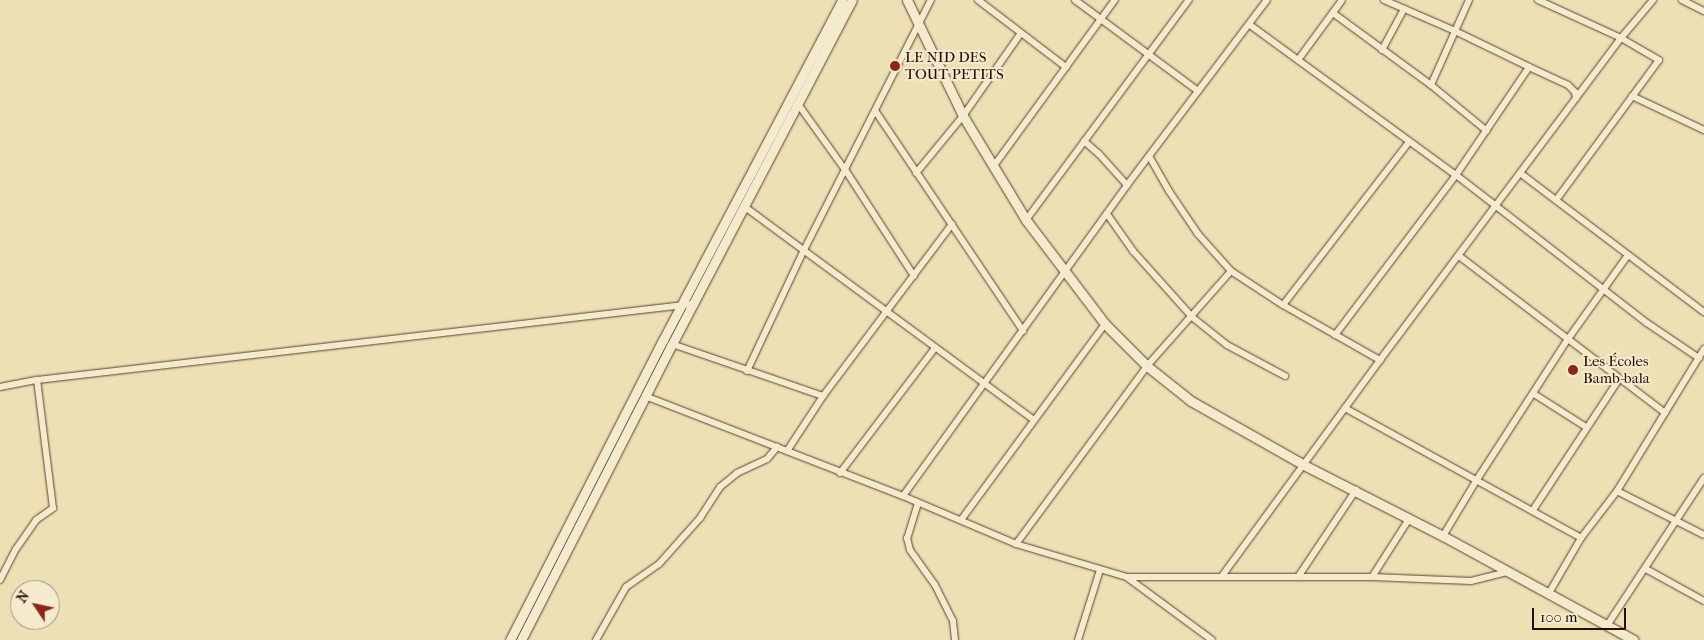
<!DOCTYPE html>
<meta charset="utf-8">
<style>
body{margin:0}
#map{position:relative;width:1704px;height:640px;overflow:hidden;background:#eee0b5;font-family:"IM FELL French Canon",serif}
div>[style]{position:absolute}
.roads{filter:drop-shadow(0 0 1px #5a422d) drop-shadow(0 0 1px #5a422d)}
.street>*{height:6px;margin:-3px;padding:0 3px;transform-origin:3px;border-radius:3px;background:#f4ebcf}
.secondary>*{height:9px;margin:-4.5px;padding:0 4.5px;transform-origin:4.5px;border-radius:4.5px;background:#f4ebcf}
.dots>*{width:14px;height:14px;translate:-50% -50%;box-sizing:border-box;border:2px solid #f4ebcf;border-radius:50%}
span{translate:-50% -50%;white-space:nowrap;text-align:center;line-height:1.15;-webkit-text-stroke:4px #f4ebcf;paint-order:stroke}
.poi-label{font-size:15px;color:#280e00}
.left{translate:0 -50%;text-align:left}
.north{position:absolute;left:10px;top:580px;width:50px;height:50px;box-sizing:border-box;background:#f4ebcf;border:1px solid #a2937c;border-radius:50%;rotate:304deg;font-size:14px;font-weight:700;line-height:20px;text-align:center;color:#280e00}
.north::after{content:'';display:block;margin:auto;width:18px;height:22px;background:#8f2418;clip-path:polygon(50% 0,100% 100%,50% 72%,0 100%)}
.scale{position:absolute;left:1532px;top:608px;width:94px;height:22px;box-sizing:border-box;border:2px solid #280e00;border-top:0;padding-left:6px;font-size:15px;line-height:18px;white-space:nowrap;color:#280e00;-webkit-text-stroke:4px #f4ebcf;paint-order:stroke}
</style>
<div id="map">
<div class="roads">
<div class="street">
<div style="left:978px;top:0;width:111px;rotate:37.3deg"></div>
<div style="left:1075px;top:0;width:153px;rotate:36.5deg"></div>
<div style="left:1384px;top:0;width:77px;rotate:23.6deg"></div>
<div style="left:1455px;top:31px;width:82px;rotate:25.9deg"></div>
<div style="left:1469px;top:0;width:93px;rotate:114.1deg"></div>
<div style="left:1431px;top:85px;width:72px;rotate:39.4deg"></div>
<div style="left:1538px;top:0;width:91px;rotate:24.6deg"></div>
<div style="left:1621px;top:38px;width:44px;rotate:30.1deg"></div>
<div style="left:1659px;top:60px;width:174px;rotate:126.3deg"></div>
<div style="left:1682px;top:0;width:25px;rotate:27deg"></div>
<div style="left:1333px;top:13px;width:122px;rotate:36.3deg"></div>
<div style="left:1250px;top:25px;width:255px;rotate:36.1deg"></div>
<div style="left:1456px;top:175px;width:242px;rotate:37.8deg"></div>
<div style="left:1647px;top:323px;width:63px;rotate:33.9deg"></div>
<div style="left:1382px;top:50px;width:47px;rotate:-61.8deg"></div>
<div style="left:1298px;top:60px;width:74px;rotate:-53.7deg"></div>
<div style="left:1632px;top:96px;width:80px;rotate:25.3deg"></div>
<div style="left:798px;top:104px;width:82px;rotate:54.4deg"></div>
<div style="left:846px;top:171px;width:125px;rotate:57.1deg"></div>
<div style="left:876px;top:112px;width:264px;rotate:56.1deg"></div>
<div style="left:1084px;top:141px;width:20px;rotate:41deg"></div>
<div style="left:1099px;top:154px;width:42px;rotate:47.9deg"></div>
<div style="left:993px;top:167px;width:207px;rotate:-53.9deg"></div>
<div style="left:916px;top:173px;width:74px;rotate:-50.5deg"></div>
<div style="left:963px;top:116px;width:101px;rotate:-55.1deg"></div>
<div style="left:1520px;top:173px;width:231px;rotate:37.1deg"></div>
<div style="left:745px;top:207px;width:358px;rotate:36.4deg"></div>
<div style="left:1107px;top:214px;width:45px;rotate:54.9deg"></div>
<div style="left:1133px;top:251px;width:89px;rotate:48.2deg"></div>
<div style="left:1192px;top:317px;width:45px;rotate:38.7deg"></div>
<div style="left:1227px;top:345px;width:66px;rotate:28.1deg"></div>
<div style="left:1026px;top:220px;width:274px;rotate:-53.5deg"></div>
<div style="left:1459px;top:256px;width:259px;rotate:37.3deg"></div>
<div style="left:1231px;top:271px;width:62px;rotate:33.2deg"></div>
<div style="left:1283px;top:305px;width:112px;rotate:29.6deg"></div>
<div style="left:1283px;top:305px;width:206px;rotate:-52.3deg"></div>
<div style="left:1335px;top:335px;width:201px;rotate:-52.9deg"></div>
<div style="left:1456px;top:175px;width:130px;rotate:-55.9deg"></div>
<div style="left:1529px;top:67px;width:43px;rotate:24.8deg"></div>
<div style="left:1568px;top:85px;width:10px;rotate:45deg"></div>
<div style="left:1575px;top:92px;width:6px;rotate:81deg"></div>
<div style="left:672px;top:344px;width:160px;rotate:19deg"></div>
<div style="left:747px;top:371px;width:132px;rotate:-64.8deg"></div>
<div style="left:803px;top:252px;width:283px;rotate:-63.1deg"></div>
<div style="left:0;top:387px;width:38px;rotate:-11deg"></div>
<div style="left:37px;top:380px;width:660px;rotate:-6.61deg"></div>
<div style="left:1534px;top:394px;width:62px;rotate:32.4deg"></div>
<div style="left:645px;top:396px;width:277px;rotate:21.2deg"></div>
<div style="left:903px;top:496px;width:123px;rotate:23deg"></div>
<div style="left:1016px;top:544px;width:116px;rotate:16.6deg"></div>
<div style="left:1127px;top:577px;width:245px"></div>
<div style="left:1372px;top:577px;width:99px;rotate:2.3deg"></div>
<div style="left:1471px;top:581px;width:38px;rotate:-14deg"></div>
<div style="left:1345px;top:408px;width:269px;rotate:28.8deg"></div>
<div style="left:787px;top:451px;width:66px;rotate:-56.8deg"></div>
<div style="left:823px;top:396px;width:215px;rotate:-53.1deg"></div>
<div style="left:840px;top:473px;width:157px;rotate:-52.8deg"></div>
<div style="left:1617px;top:491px;width:97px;rotate:26.8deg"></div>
<div style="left:903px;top:496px;width:383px;rotate:-54.2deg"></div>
<div style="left:1127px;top:185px;width:232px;rotate:-52.9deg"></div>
<div style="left:918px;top:503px;width:37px;rotate:107deg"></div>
<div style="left:907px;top:538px;width:12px;rotate:76deg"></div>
<div style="left:910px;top:550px;width:43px;rotate:54.5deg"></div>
<div style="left:935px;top:585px;width:40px;rotate:63.4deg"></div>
<div style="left:953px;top:621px;width:19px;rotate:84deg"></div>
<div style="left:1533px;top:510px;width:157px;rotate:-56.7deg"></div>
<div style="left:961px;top:520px;width:243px;rotate:-53.7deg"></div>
<div style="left:1443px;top:536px;width:64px;rotate:-59deg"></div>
<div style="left:1476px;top:481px;width:169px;rotate:-57.1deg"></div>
<div style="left:1568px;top:339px;width:103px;rotate:-54.5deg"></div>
<div style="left:1016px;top:544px;width:221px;rotate:-53.6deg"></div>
<div style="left:1147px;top:366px;width:127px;rotate:-48.5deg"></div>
<div style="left:1231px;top:271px;width:50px;rotate:-131.7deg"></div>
<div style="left:1198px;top:234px;width:52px;rotate:-124deg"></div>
<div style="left:1169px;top:191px;width:40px;rotate:-119.7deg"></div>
<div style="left:1646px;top:569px;width:66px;rotate:28.9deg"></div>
<div style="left:1222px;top:576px;width:268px;rotate:-53.8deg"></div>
<div style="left:1380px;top:360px;width:402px;rotate:-53.2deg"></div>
<div style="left:1621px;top:38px;width:50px;rotate:-49.9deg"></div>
<div style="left:1298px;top:577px;width:105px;rotate:-56.3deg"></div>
<div style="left:1372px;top:577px;width:69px;rotate:-57.5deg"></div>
<div style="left:1128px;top:578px;width:104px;rotate:36.4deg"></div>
<div style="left:0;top:580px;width:35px;rotate:-63deg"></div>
<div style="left:16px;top:549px;width:35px;rotate:-55deg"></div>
<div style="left:36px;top:520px;width:21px;rotate:-35deg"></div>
<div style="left:53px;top:508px;width:129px;rotate:-97.1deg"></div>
<div style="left:1549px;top:593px;width:64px;rotate:-59.8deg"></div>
<div style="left:1581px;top:538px;width:59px;rotate:-52.5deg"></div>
<div style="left:1617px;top:491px;width:167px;rotate:-58.5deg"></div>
<div style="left:1608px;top:624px;width:175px;rotate:-56.7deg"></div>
<div style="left:596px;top:640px;width:61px;rotate:-60.5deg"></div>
<div style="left:626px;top:587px;width:40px;rotate:-34.9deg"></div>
<div style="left:659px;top:564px;width:62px;rotate:-48.3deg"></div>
<div style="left:700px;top:518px;width:37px;rotate:-57deg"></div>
<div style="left:720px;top:487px;width:22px;rotate:-39deg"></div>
<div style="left:737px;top:473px;width:33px;rotate:-25deg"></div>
<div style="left:767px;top:459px;width:16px;rotate:-50deg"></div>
<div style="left:1078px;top:640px;width:73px;rotate:-72.6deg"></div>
</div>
<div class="secondary">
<div style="left:907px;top:0;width:129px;rotate:64.2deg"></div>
<div style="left:963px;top:116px;width:122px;rotate:58.8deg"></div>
<div style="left:1026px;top:220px;width:131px;rotate:52.8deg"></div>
<div style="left:1105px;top:324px;width:59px;rotate:45deg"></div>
<div style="left:1147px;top:366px;width:56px;rotate:38.5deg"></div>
<div style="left:1191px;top:401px;width:130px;rotate:29.5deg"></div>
<div style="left:1304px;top:465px;width:156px;rotate:27.1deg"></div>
<div style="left:1443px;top:536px;width:217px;rotate:28.6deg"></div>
<div style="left:510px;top:640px;width:337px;rotate:-63deg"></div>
<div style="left:663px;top:340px;width:384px;rotate:-62.2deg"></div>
<div style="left:521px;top:640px;width:332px;rotate:-63deg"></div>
<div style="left:672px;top:344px;width:388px;rotate:-62.4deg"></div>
</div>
</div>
<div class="dots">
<div style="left:895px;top:66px;background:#8f2418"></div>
<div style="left:1573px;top:370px;background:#8f2418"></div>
</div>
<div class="poi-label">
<span class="left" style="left:905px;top:66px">LE NID DES<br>TOUT PETITS</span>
<span class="left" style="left:1583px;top:370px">Les Écoles<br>Bamb-bala</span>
</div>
<div class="north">N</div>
<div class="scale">100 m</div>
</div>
